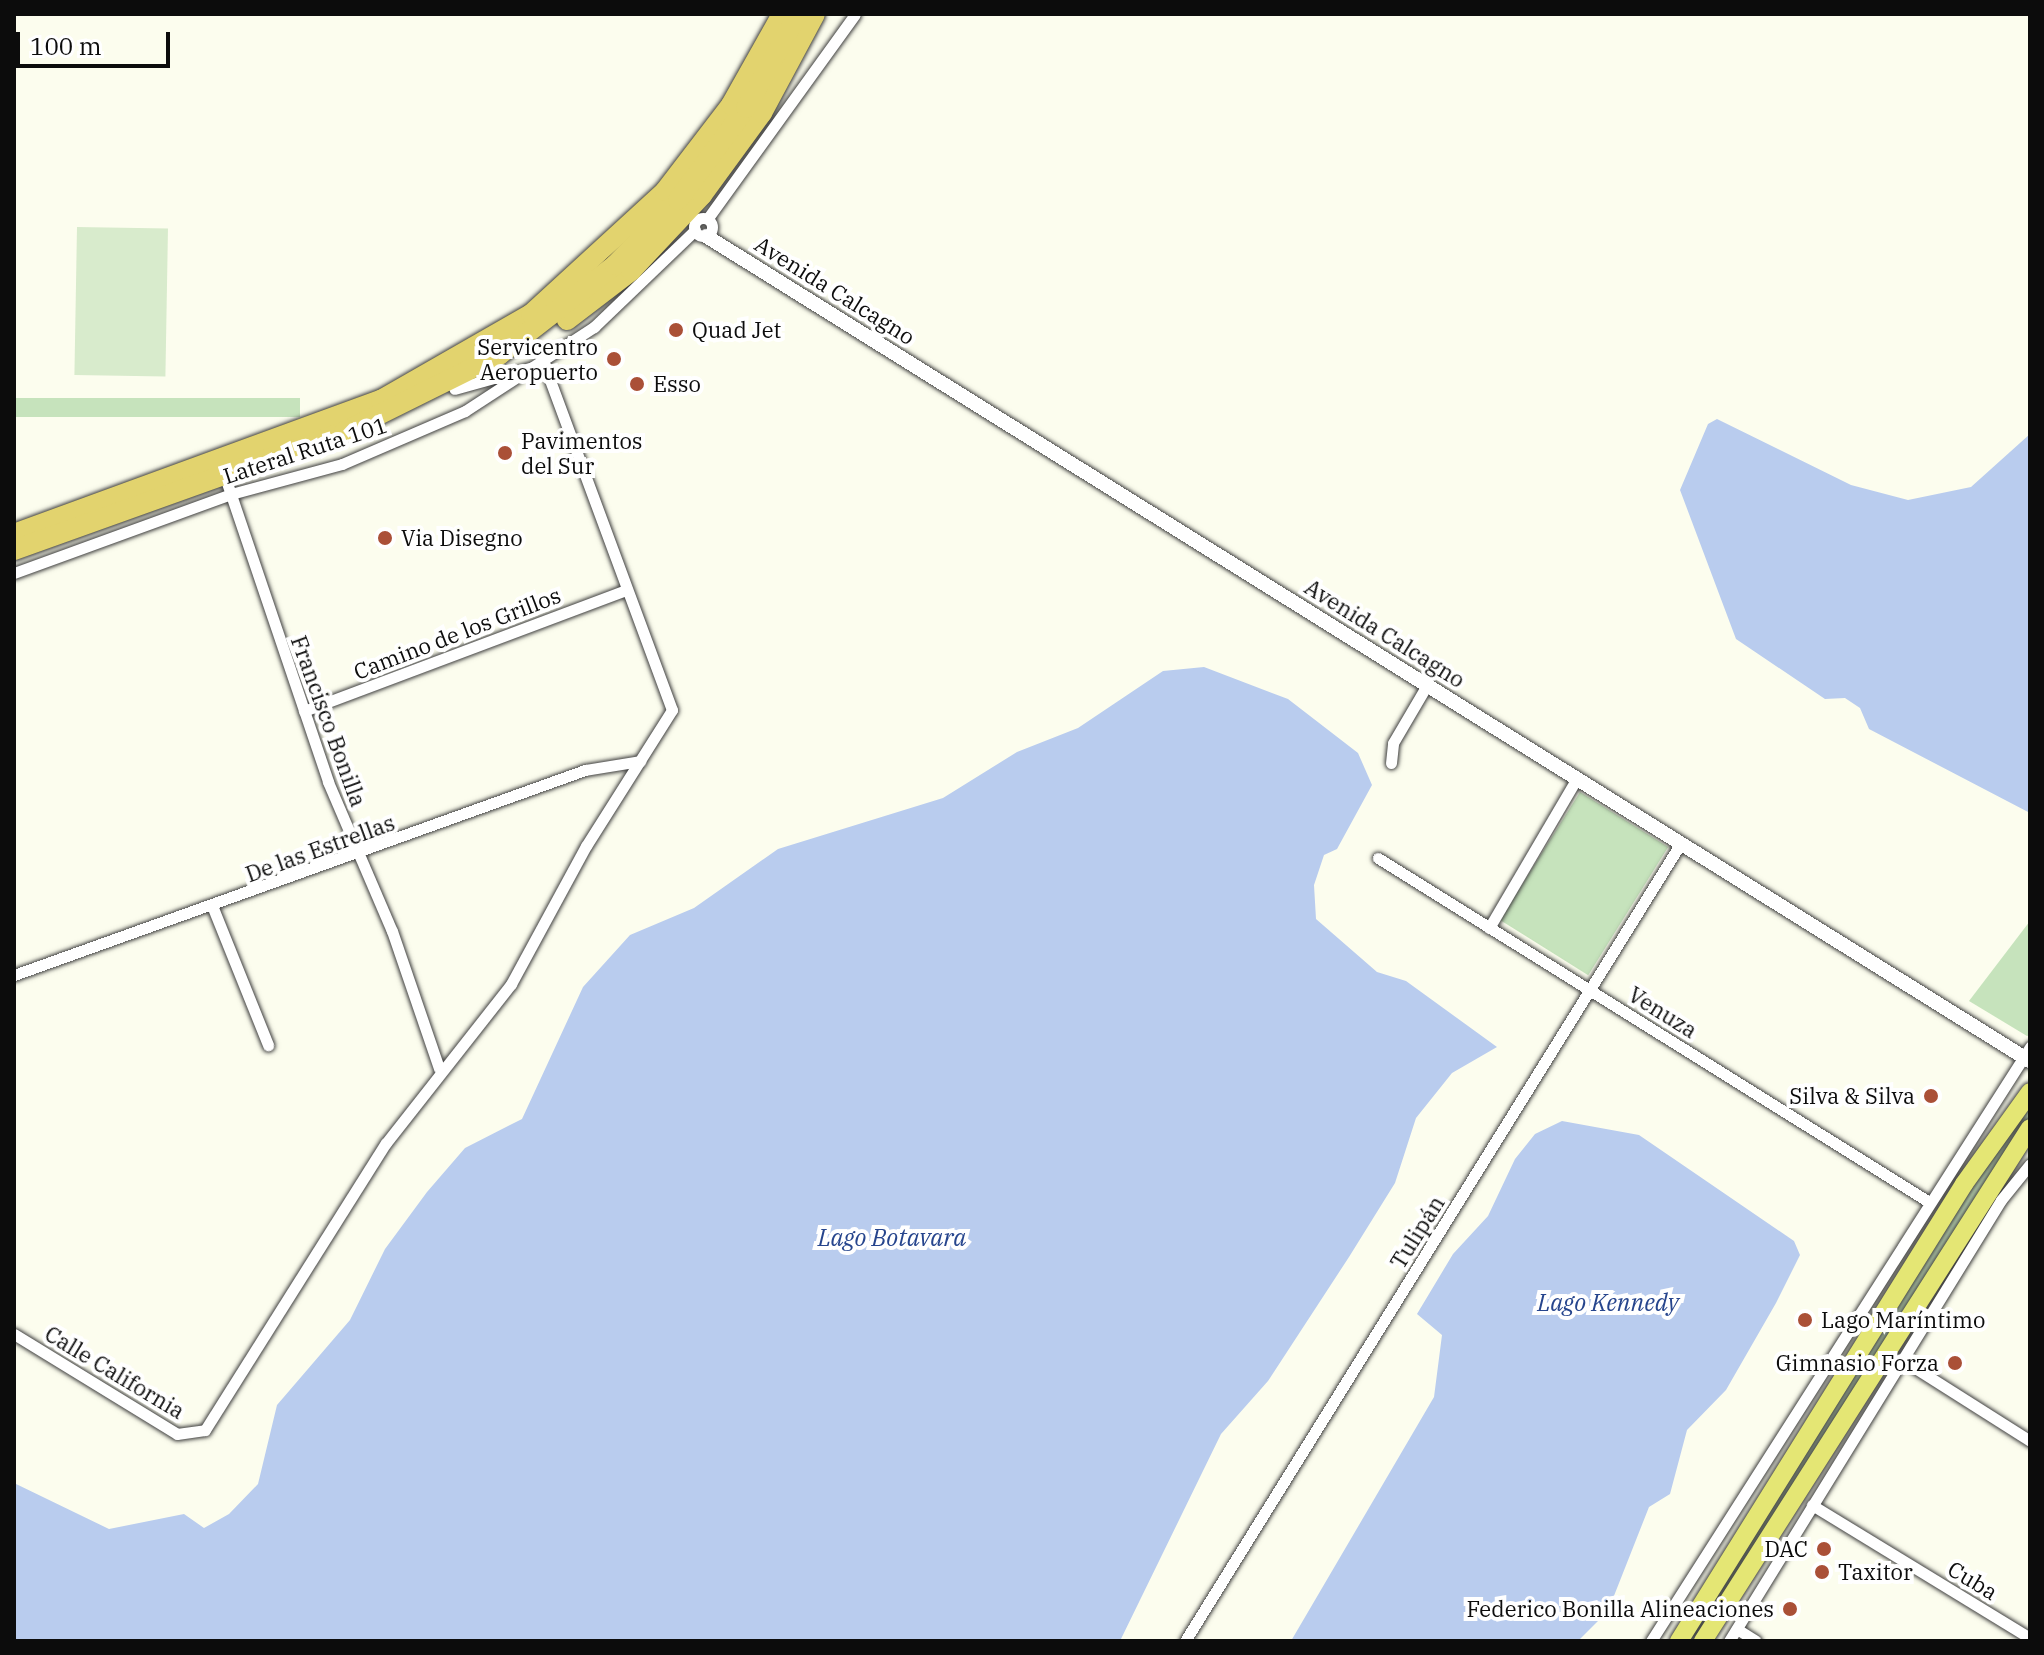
<!DOCTYPE html>
<meta charset="utf-8">
<style>
body{margin:0}
#map{position:relative;width:2044px;height:1655px;overflow:hidden;background:#fcfdee;font-family:"IBM Plex Serif",serif}
div>[style]{position:absolute}
.green>*{inset:0;background:#c6e3bc;transform-origin:0 0}
.pitch>*{inset:0;background:#d8ebcc;transform-origin:0 0}
.water>*{inset:0;background:#b9ccee}
.roads{filter:drop-shadow(0 0 2px #3f3f3f) drop-shadow(0 0 2px #3f3f3f)}
.minor>*{height:11px;margin:-5.5px;padding:0 5.5px;transform-origin:5.5px;border-radius:5.5px;background:#fff}
.minor>.ring{margin:-5.5px;padding:0;box-sizing:content-box;background:none;border:11px solid #fff;border-radius:50%}
.tertiary>*{height:14px;margin:-7px;padding:0 7px;transform-origin:7px;border-radius:7px;background:#fff}
.primary>*{height:18px;margin:-9px;padding:0 9px;transform-origin:9px;border-radius:9px;background:#e4e674}
.trunk>*{height:20px;margin:-10px;padding:0 10px;transform-origin:10px;border-radius:10px;background:#e2d36e}
.dots>*{width:22px;height:22px;translate:-50% -50%;box-sizing:border-box;border:4px solid #fff;border-radius:50%}
span{translate:-50% -50%;white-space:nowrap;text-align:center;line-height:1.15;-webkit-text-stroke:8px #fff;paint-order:stroke}
.street-label{font-size:22px;color:#0c0c0c}
.poi-label{font-size:22px;color:#0c0c0c}
.left{translate:0 -50%;text-align:left}
.right{translate:-100% -50%;text-align:right}
.water-label{font-size:24px;color:#26458d;font-style:italic}
.frame{position:absolute;inset:0;border:16px solid #0c0c0c;pointer-events:none}
.scale{position:absolute;left:16px;top:32px;width:154px;height:36px;box-sizing:border-box;border:4px solid #0c0c0c;border-top:0;padding-left:10px;font-size:24px;line-height:28px;white-space:nowrap;color:#0c0c0c;-webkit-text-stroke:6px #fff;paint-order:stroke}
</style>
<div id="map">
<div class="green">
<div style="left:300px;top:398px;width:19px;height:304px;rotate:90deg"></div>
<div style="left:1580px;top:792px;width:104px;height:151px;rotate:32deg"></div>
<div style="clip-path:polygon(2030px 921px,2030px 1035px,2027px 1036px,1969px 1001px)"></div>
<div style="clip-path:polygon(2030px 1102px,2030px 1118px,1697px 1641px,1686px 1641px,1969px 1187px)"></div>
</div>
<div class="pitch">
<div style="left:77px;top:227px;width:91px;height:148px;rotate:1deg"></div>
</div>
<div class="water">
<div style="clip-path:polygon(1717px 419px,1851px 485px,1908px 500px,1971px 487px,2030px 434px,2030px 813px,1869px 729px,1860px 708px,1845px 698px,1825px 699px,1736px 639px,1680px 490px,1708px 424px)"></div>
<div style="clip-path:polygon(1204px 667px,1288px 699px,1358px 753px,1372px 785px,1337px 849px,1324px 855px,1314px 885px,1316px 919px,1377px 972px,1406px 981px,1497px 1047px,1452px 1073px,1416px 1118px,1395px 1183px,1349px 1257px,1268px 1381px,1221px 1434px,1120px 1641px,14px 1641px,14px 1483px,109px 1529px,184px 1514px,204px 1528px,229px 1514px,258px 1484px,277px 1405px,350px 1320px,385px 1249px,427px 1192px,465px 1148px,522px 1119px,583px 987px,630px 935px,694px 908px,778px 849px,943px 798px,1017px 752px,1078px 728px,1163px 671px)"></div>
<div style="clip-path:polygon(1562px 1121px,1639px 1135px,1794px 1241px,1800px 1255px,1776px 1303px,1726px 1390px,1687px 1430px,1670px 1494px,1649px 1507px,1608px 1611px,1578px 1641px,1291px 1641px,1434px 1397px,1442px 1335px,1417px 1314px,1453px 1254px,1488px 1216px,1515px 1159px,1535px 1134px)"></div>
</div>
<div class="roads">
<div class="minor">
<div class="ring" style="left:694px;top:218px;width:7px;height:7px"></div>
<div style="left:708px;top:218px;width:251px;rotate:-54.2deg"></div>
<div style="left:224px;top:474px;width:325px;rotate:71.3deg"></div>
<div style="left:328px;top:782px;width:162px;rotate:66.8deg"></div>
<div style="left:392px;top:931px;width:145px;rotate:71.1deg"></div>
<div style="left:14px;top:573px;width:231px;rotate:-20deg"></div>
<div style="left:231px;top:494px;width:115px;rotate:-15.1deg"></div>
<div style="left:342px;top:464px;width:134px;rotate:-23.3deg"></div>
<div style="left:465px;top:411px;width:154px;rotate:-33.1deg"></div>
<div style="left:594px;top:327px;width:140px;rotate:-43.8deg"></div>
<div style="left:304px;top:711px;width:341px;rotate:-20.6deg"></div>
<div style="left:1391px;top:763px;width:20px;rotate:-84deg"></div>
<div style="left:1393px;top:743px;width:67px;rotate:-59.6deg"></div>
<div style="left:1378px;top:858px;width:646px;rotate:31.97deg"></div>
<div style="left:213px;top:908px;width:148px;rotate:68.1deg"></div>
<div style="left:1489px;top:928px;width:174px;rotate:-59.6deg"></div>
<div style="left:14px;top:975px;width:607px;rotate:-19.75deg"></div>
<div style="left:585px;top:770px;width:56px;rotate:-9.3deg"></div>
<div style="left:14px;top:1334px;width:191px;rotate:31.5deg"></div>
<div style="left:177px;top:1434px;width:28px;rotate:-8deg"></div>
<div style="left:205px;top:1430px;width:339px;rotate:-57.8deg"></div>
<div style="left:386px;top:1143px;width:202px;rotate:-51.8deg"></div>
<div style="left:511px;top:984px;width:157px;rotate:-61.5deg"></div>
<div style="left:586px;top:846px;width:161px;rotate:-57.7deg"></div>
<div style="left:672px;top:710px;width:369px;rotate:-110.3deg"></div>
<div style="left:544px;top:364px;width:93px;rotate:164.5deg"></div>
<div style="left:1901px;top:1359px;width:153px;rotate:32.4deg"></div>
<div style="left:1812px;top:1505px;width:255px;rotate:31.4deg"></div>
<div style="left:1737px;top:1629px;width:22px;rotate:32deg"></div>
<div style="left:1185px;top:1641px;width:940px;rotate:-58.14deg"></div>
<div style="left:1651px;top:1641px;width:705px;rotate:-57.46deg"></div>
<div style="left:1729px;top:1641px;width:518px;rotate:-58.33deg"></div>
<div style="left:2001px;top:1200px;width:46px;rotate:-51.1deg"></div>
</div>
<div class="tertiary">
<div style="left:706px;top:236px;width:1560px;rotate:31.93deg"></div>
</div>
<div class="primary">
<div style="left:1679px;top:1641px;width:539px;rotate:-58.05deg"></div>
<div style="left:1964px;top:1184px;width:113px;rotate:-54.3deg"></div>
<div style="left:1703px;top:1641px;width:608px;rotate:-57.49deg"></div>
</div>
<div class="trunk">
<div style="left:567px;top:320px;width:81px;rotate:-37.4deg"></div>
<div style="left:631px;top:271px;width:104px;rotate:-46.9deg"></div>
<div style="left:702px;top:195px;width:102px;rotate:-53.8deg"></div>
<div style="left:762px;top:113px;width:112px;rotate:-61.8deg"></div>
<div style="left:14px;top:534px;width:391px;rotate:-20.1deg"></div>
<div style="left:381px;top:400px;width:173px;rotate:-29.8deg"></div>
<div style="left:531px;top:314px;width:182px;rotate:-42.5deg"></div>
<div style="left:665px;top:191px;width:108px;rotate:-52.5deg"></div>
<div style="left:731px;top:105px;width:104px;rotate:-60.7deg"></div>
<div style="left:14px;top:550px;width:350px;rotate:-19.7deg"></div>
<div style="left:344px;top:432px;width:173px;rotate:-26.4deg"></div>
<div style="left:499px;top:355px;width:147px;rotate:-37.8deg"></div>
<div style="left:615px;top:265px;width:91px;rotate:-45.9deg"></div>
<div style="left:678px;top:200px;width:114px;rotate:-53.5deg"></div>
<div style="left:746px;top:108px;width:107px;rotate:-61deg"></div>
</div>
</div>
<div class="dots">
<div style="left:676px;top:330px;background:#aa5037"></div>
<div style="left:614px;top:359px;background:#aa5037"></div>
<div style="left:637px;top:384px;background:#aa5037"></div>
<div style="left:505px;top:453px;background:#aa5037"></div>
<div style="left:385px;top:538px;background:#aa5037"></div>
<div style="left:1931px;top:1096px;background:#aa5037"></div>
<div style="left:1805px;top:1320px;background:#aa5037"></div>
<div style="left:1955px;top:1363px;background:#aa5037"></div>
<div style="left:1824px;top:1549px;background:#aa5037"></div>
<div style="left:1822px;top:1572px;background:#aa5037"></div>
<div style="left:1790px;top:1609px;background:#aa5037"></div>
</div>
<div class="street-label">
<span style="left:835px;top:290px;rotate:32deg">Avenida Calcagno</span>
<span style="left:305px;top:450px;rotate:-18deg">Lateral Ruta 101</span>
<span style="left:457px;top:633px;rotate:-21deg">Camino de los Grillos</span>
<span style="left:1385px;top:633px;rotate:32deg">Avenida Calcagno</span>
<span style="left:329px;top:721px;rotate:70deg">Francisco Bonilla</span>
<span style="left:320px;top:848px;rotate:-20deg">De las Estrellas</span>
<span style="left:1663px;top:1012px;rotate:32deg">Venuza</span>
<span style="left:1417px;top:1232px;rotate:-58deg">Tulipán</span>
<span style="left:115px;top:1372px;rotate:31deg">Calle California</span>
<span style="left:1973px;top:1580px;rotate:31deg">Cuba</span>
</div>
<div class="poi-label">
<span class="left" style="left:692px;top:330px">Quad Jet</span>
<span class="right" style="left:598px;top:359px">Servicentro<br>Aeropuerto</span>
<span class="left" style="left:653px;top:384px">Esso</span>
<span class="left" style="left:521px;top:453px">Pavimentos<br>del Sur</span>
<span class="left" style="left:401px;top:538px">Via Disegno</span>
<span class="right" style="left:1915px;top:1096px">Silva &amp; Silva</span>
<span class="left" style="left:1821px;top:1320px">Lago Maríntimo</span>
<span class="right" style="left:1939px;top:1363px">Gimnasio Forza</span>
<span class="right" style="left:1808px;top:1549px">DAC</span>
<span class="left" style="left:1838px;top:1572px">Taxitor</span>
<span class="right" style="left:1774px;top:1609px">Federico Bonilla Alineaciones</span>
</div>
<div class="water-label">
<span style="left:892px;top:1238px">Lago Botavara</span>
<span style="left:1608px;top:1303px">Lago Kennedy</span>
</div>
<div class="frame"></div>
<div class="scale">100 m</div>
</div>
